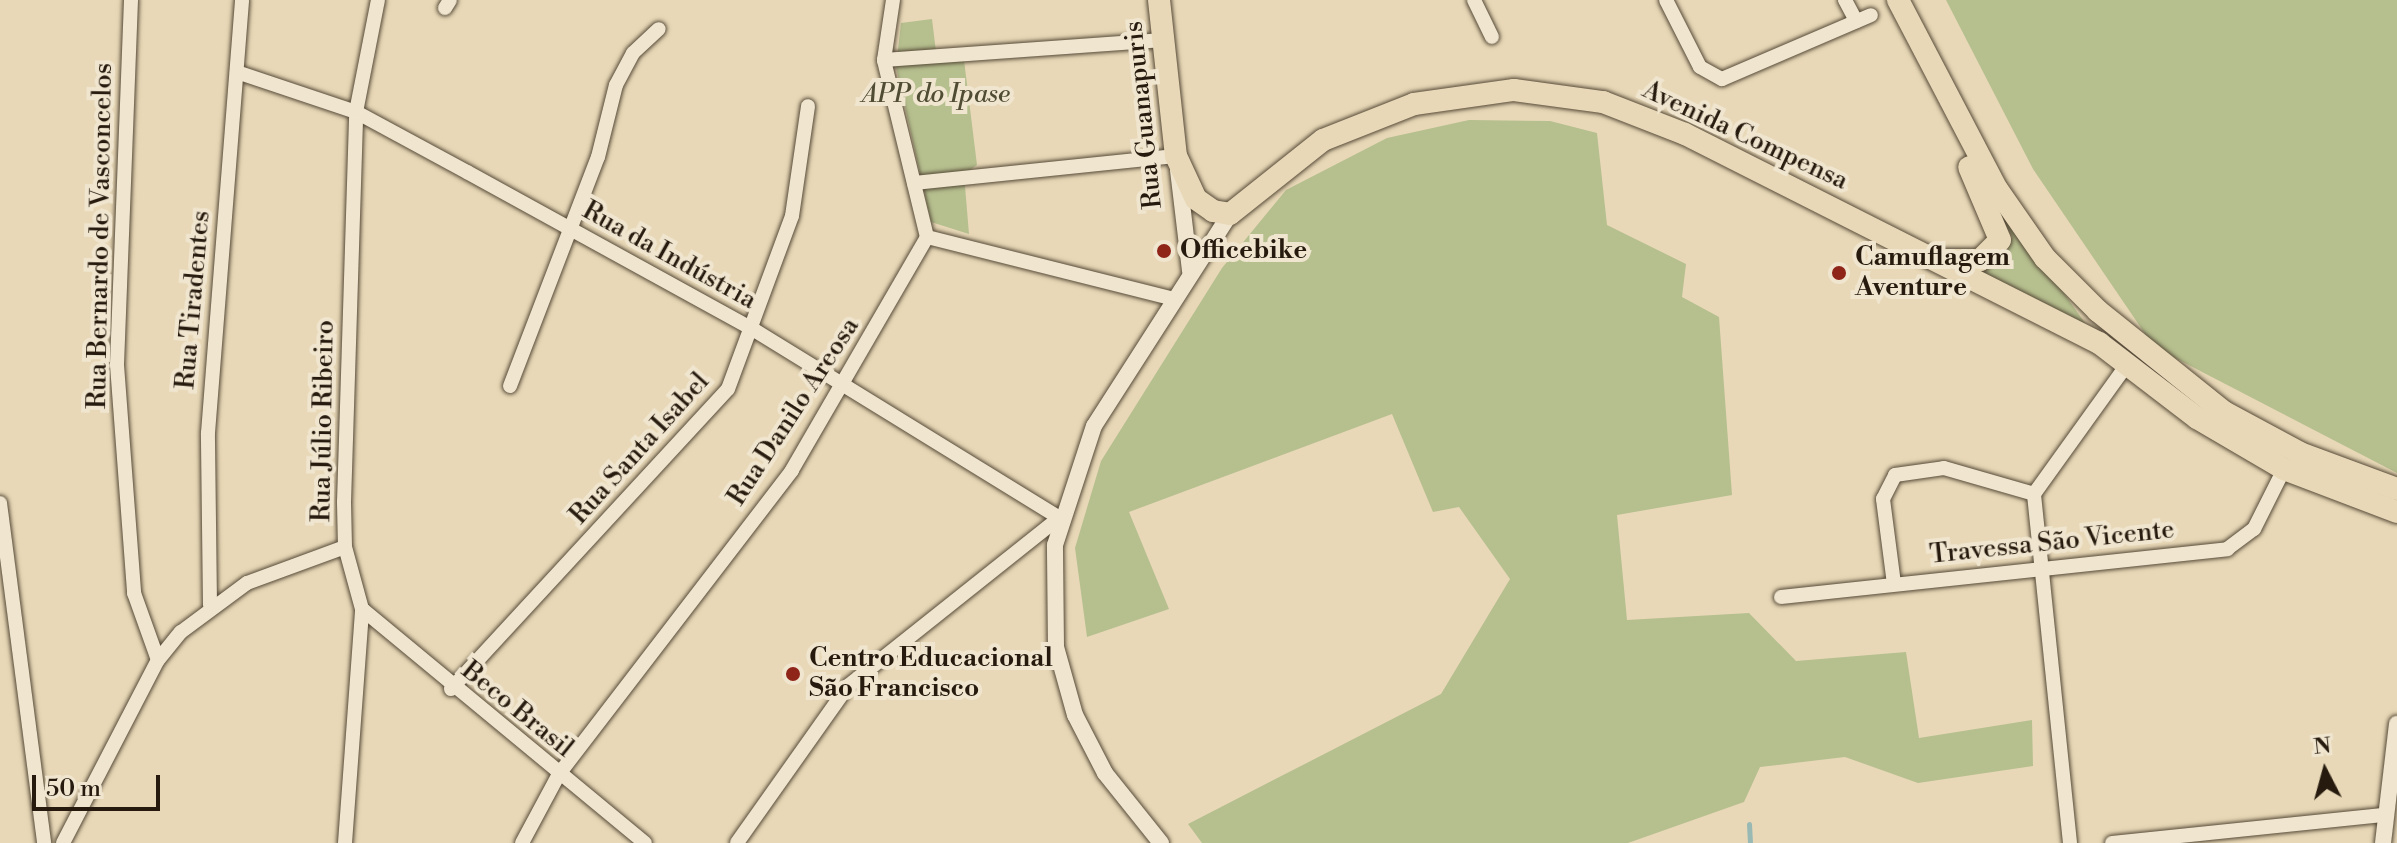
<!DOCTYPE html>
<meta charset="utf-8">
<style>
body{margin:0}
#map{position:relative;width:2397px;height:843px;overflow:hidden;background:#e8d8b7;font-family:"Libre Bodoni",serif}
div>[style]{position:absolute}
.green>*{inset:0;background:#b6bf8e}
.stream>*{height:5px;margin:-2.5px;padding:0 2.5px;transform-origin:2.5px;border-radius:2.5px;background:#98b9b4}
.roads{filter:drop-shadow(0 0 2px #564a38) drop-shadow(0 0 2px #564a38)}
.minor>*{height:14px;margin:-7px;padding:0 7px;transform-origin:7px;border-radius:7px;background:#f0e6d0}
.tertiary>*{height:16px;margin:-8px;padding:0 8px;transform-origin:8px;border-radius:8px;background:#f0e6d0}
.primary>*{height:22px;margin:-11px;padding:0 11px;transform-origin:11px;border-radius:11px;background:#e8d8b7}
.dots>*{width:22px;height:22px;translate:-50% -50%;box-sizing:border-box;border:4px solid #f0e6d0;border-radius:50%}
span{translate:-50% -50%;white-space:nowrap;text-align:center;line-height:1.15;-webkit-text-stroke:8px #f0e6d0;paint-order:stroke}
.park-label{font-size:26px;color:#504c34;font-style:italic}
.street-label{font-size:26px;color:#251a0d}
.poi-label{font-size:26px;color:#251a0d;font-weight:700}
.left{translate:0 -50%;text-align:left}
.north{position:absolute;left:2285px;top:731px;width:80px;height:80px;-webkit-text-stroke:6px #f0e6d0;paint-order:stroke;rotate:354deg;font-size:22px;font-weight:700;line-height:32px;text-align:center;color:#251a0d}
.north::after{content:'';display:block;margin:auto;width:28px;height:36px;background:#251a0d;clip-path:polygon(50% 0,100% 100%,50% 72%,0 100%)}
.scale{position:absolute;left:32px;top:775px;width:128px;height:36px;box-sizing:border-box;border:4px solid #251a0d;border-top:0;padding-left:10px;font-size:24px;line-height:28px;white-space:nowrap;color:#251a0d;-webkit-text-stroke:6px #f0e6d0;paint-order:stroke}
</style>
<div id="map">
<div class="green">
<div style="clip-path:polygon(1946px 0,2397px 0,2397px 473px,2154px 347px,2033px 169px)"></div>
<div style="clip-path:polygon(932px 19px,937px 60px,964px 60px,977px 165px,964px 174px,969px 234px,931px 222px,896px 67px,901px 23px)"></div>
<div style="clip-path:polygon(1469px 120px,1550px 121px,1597px 133px,1607px 225px,1686px 264px,1682px 297px,1719px 317px,1732px 495px,1617px 515px,1627px 620px,1749px 613px,1796px 661px,1906px 652px,1919px 738px,2032px 720px,2033px 766px,1918px 783px,1845px 757px,1760px 767px,1744px 802px,1628px 843px,1202px 843px,1188px 824px,1441px 694px,1510px 579px,1459px 507px,1433px 512px,1392px 414px,1129px 512px,1169px 609px,1087px 637px,1075px 548px,1101px 461px,1222px 268px,1286px 190px,1387px 138px)"></div>
<div style="clip-path:polygon(1984px 181px,2090px 330px,1970px 268px,1994px 261px,2012px 237px)"></div>
</div>
<div class="stream">
<div style="left:1749px;top:824px;width:19px;rotate:87deg"></div>
</div>
<div class="roads">
<div class="minor">
<div style="left:131px;top:0;width:365px;rotate:92.2deg"></div>
<div style="left:117px;top:365px;width:229px;rotate:85.7deg"></div>
<div style="left:134px;top:593px;width:71px;rotate:70.3deg"></div>
<div style="left:1474px;top:0;width:41px;rotate:64.1deg"></div>
<div style="left:1666px;top:0;width:75px;rotate:63.1deg"></div>
<div style="left:1700px;top:67px;width:25px;rotate:29deg"></div>
<div style="left:1722px;top:79px;width:162px;rotate:-23.2deg"></div>
<div style="left:1845px;top:0;width:24px;rotate:62deg"></div>
<div style="left:445px;top:8px;width:9px;rotate:-58deg"></div>
<div style="left:884px;top:60px;width:280px;rotate:-4.1deg"></div>
<div style="left:237px;top:72px;width:126px;rotate:18.6deg"></div>
<div style="left:356px;top:112px;width:126px;rotate:28.4deg"></div>
<div style="left:467px;top:172px;width:328px;rotate:28.8deg"></div>
<div style="left:754px;top:330px;width:358px;rotate:31.6deg"></div>
<div style="left:1059px;top:518px;width:270px;rotate:141.5deg"></div>
<div style="left:848px;top:686px;width:192px;rotate:125.3deg"></div>
<div style="left:914px;top:183px;width:263px;rotate:-5.9deg"></div>
<div style="left:927px;top:237px;width:254px;rotate:14.1deg"></div>
<div style="left:510px;top:386px;width:245px;rotate:-69deg"></div>
<div style="left:598px;top:157px;width:74px;rotate:-76deg"></div>
<div style="left:616px;top:85px;width:36px;rotate:-62deg"></div>
<div style="left:633px;top:53px;width:35px;rotate:-43deg"></div>
<div style="left:0;top:503px;width:343px;rotate:82.6deg"></div>
<div style="left:1894px;top:584px;width:86px;rotate:-97.4deg"></div>
<div style="left:1883px;top:499px;width:27px;rotate:-63deg"></div>
<div style="left:1895px;top:475px;width:49px;rotate:-8.1deg"></div>
<div style="left:1944px;top:468px;width:94px;rotate:16.1deg"></div>
<div style="left:1781px;top:597px;width:449px;rotate:-6.1deg"></div>
<div style="left:2227px;top:549px;width:34px;rotate:-37deg"></div>
<div style="left:2254px;top:529px;width:67px;rotate:-63.4deg"></div>
<div style="left:210px;top:605px;width:172px;rotate:-90.7deg"></div>
<div style="left:208px;top:433px;width:434px;rotate:-85.5deg"></div>
<div style="left:362px;top:609px;width:367px;rotate:39.6deg"></div>
<div style="left:451px;top:689px;width:408px;rotate:-47.3deg"></div>
<div style="left:728px;top:389px;width:184px;rotate:-69.7deg"></div>
<div style="left:792px;top:216px;width:111px;rotate:-81.7deg"></div>
<div style="left:63px;top:843px;width:206px;rotate:-62.6deg"></div>
<div style="left:158px;top:660px;width:36px;rotate:-51deg"></div>
<div style="left:181px;top:632px;width:82px;rotate:-36.6deg"></div>
<div style="left:247px;top:583px;width:104px;rotate:-20.2deg"></div>
<div style="left:345px;top:843px;width:235px;rotate:-85.8deg"></div>
<div style="left:362px;top:609px;width:64px;rotate:-105.3deg"></div>
<div style="left:345px;top:547px;width:45px;rotate:-91.3deg"></div>
<div style="left:344px;top:502px;width:390px;rotate:-88.2deg"></div>
<div style="left:356px;top:112px;width:114px;rotate:-78.9deg"></div>
<div style="left:522px;top:843px;width:78px;rotate:-61.8deg"></div>
<div style="left:559px;top:774px;width:383px;rotate:-52.5deg"></div>
<div style="left:792px;top:470px;width:269px;rotate:-59.9deg"></div>
<div style="left:927px;top:237px;width:182px;rotate:-103.7deg"></div>
<div style="left:884px;top:60px;width:61px;rotate:-81.5deg"></div>
<div style="left:2070px;top:843px;width:351px;rotate:-95.9deg"></div>
<div style="left:2034px;top:494px;width:158px;rotate:-54.3deg"></div>
<div style="left:2112px;top:843px;width:270px;rotate:-5.9deg"></div>
</div>
<div class="tertiary">
<div style="left:1178px;top:170px;width:102px;rotate:83.2deg"></div>
<div style="left:1161px;top:843px;width:90px;rotate:-128.7deg"></div>
<div style="left:1105px;top:773px;width:65px;rotate:-117.3deg"></div>
<div style="left:1075px;top:715px;width:71px;rotate:-105.6deg"></div>
<div style="left:1056px;top:647px;width:102px;rotate:-90.6deg"></div>
<div style="left:1055px;top:545px;width:125px;rotate:-71.9deg"></div>
<div style="left:1094px;top:426px;width:252px;rotate:-57.3deg"></div>
<div style="left:2383px;top:843px;width:120px;rotate:-83.3deg"></div>
</div>
<div class="primary">
<div style="left:1159px;top:0;width:157px;rotate:83.8deg"></div>
<div style="left:1176px;top:156px;width:47px;rotate:65.1deg"></div>
<div style="left:1196px;top:199px;width:21px;rotate:35deg"></div>
<div style="left:1213px;top:211px;width:17px;rotate:10deg"></div>
<div style="left:1230px;top:214px;width:119px;rotate:-38.5deg"></div>
<div style="left:1323px;top:140px;width:98px;rotate:-21.6deg"></div>
<div style="left:1414px;top:104px;width:101px;rotate:-8deg"></div>
<div style="left:1514px;top:90px;width:90px;rotate:7.7deg"></div>
<div style="left:1603px;top:102px;width:88px;rotate:21.3deg"></div>
<div style="left:1685px;top:134px;width:464px;rotate:26.8deg"></div>
<div style="left:2099px;top:343px;width:123px;rotate:37.4deg"></div>
<div style="left:2197px;top:418px;width:101px;rotate:30.4deg"></div>
<div style="left:2284px;top:469px;width:121px;rotate:20.8deg"></div>
<div style="left:1898px;top:0;width:213px;rotate:62.4deg"></div>
<div style="left:1997px;top:189px;width:84px;rotate:55.2deg"></div>
<div style="left:2045px;top:258px;width:75px;rotate:45deg"></div>
<div style="left:2098px;top:311px;width:161px;rotate:38.7deg"></div>
<div style="left:2224px;top:412px;width:86px;rotate:28.3deg"></div>
<div style="left:2300px;top:453px;width:103px;rotate:20.4deg"></div>
<div style="left:1944px;top:260px;width:36px"></div>
<div style="left:1980px;top:260px;width:28px;rotate:-45deg"></div>
<div style="left:2000px;top:240px;width:79px;rotate:-113deg"></div>
</div>
</div>
<div class="dots">
<div style="left:1164px;top:251px;background:#8f2418"></div>
<div style="left:1839px;top:273px;background:#8f2418"></div>
<div style="left:793px;top:674px;background:#8f2418"></div>
</div>
<div class="park-label">
<span style="left:936px;top:95px">APP do Ipase</span>
</div>
<div class="street-label">
<span style="left:1144px;top:115px;rotate:-96deg">Rua Guanapuris</span>
<span style="left:1745px;top:136px;rotate:25deg">Avenida Compensa</span>
<span style="left:101px;top:236px;rotate:-89deg">Rua Bernardo de Vasconcelos</span>
<span style="left:669px;top:256px;rotate:29deg">Rua da Indústria</span>
<span style="left:194px;top:300px;rotate:-85deg">Rua Tiradentes</span>
<span style="left:794px;top:412px;rotate:-57deg">Rua Danilo Areosa</span>
<span style="left:324px;top:421px;rotate:-89deg">Rua Júlio Ribeiro</span>
<span style="left:640px;top:449px;rotate:-48deg">Rua Santa Isabel</span>
<span style="left:2052px;top:543px;rotate:-6deg">Travessa São Vicente</span>
<span style="left:517px;top:710px;rotate:39deg">Beco Brasil</span>
</div>
<div class="poi-label">
<span class="left" style="left:1180px;top:251px">Officebike</span>
<span class="left" style="left:1855px;top:273px">Camuflagem<br>Aventure</span>
<span class="left" style="left:809px;top:674px">Centro Educacional<br>São Francisco</span>
</div>
<div class="north">N</div>
<div class="scale">50 m</div>
</div>
